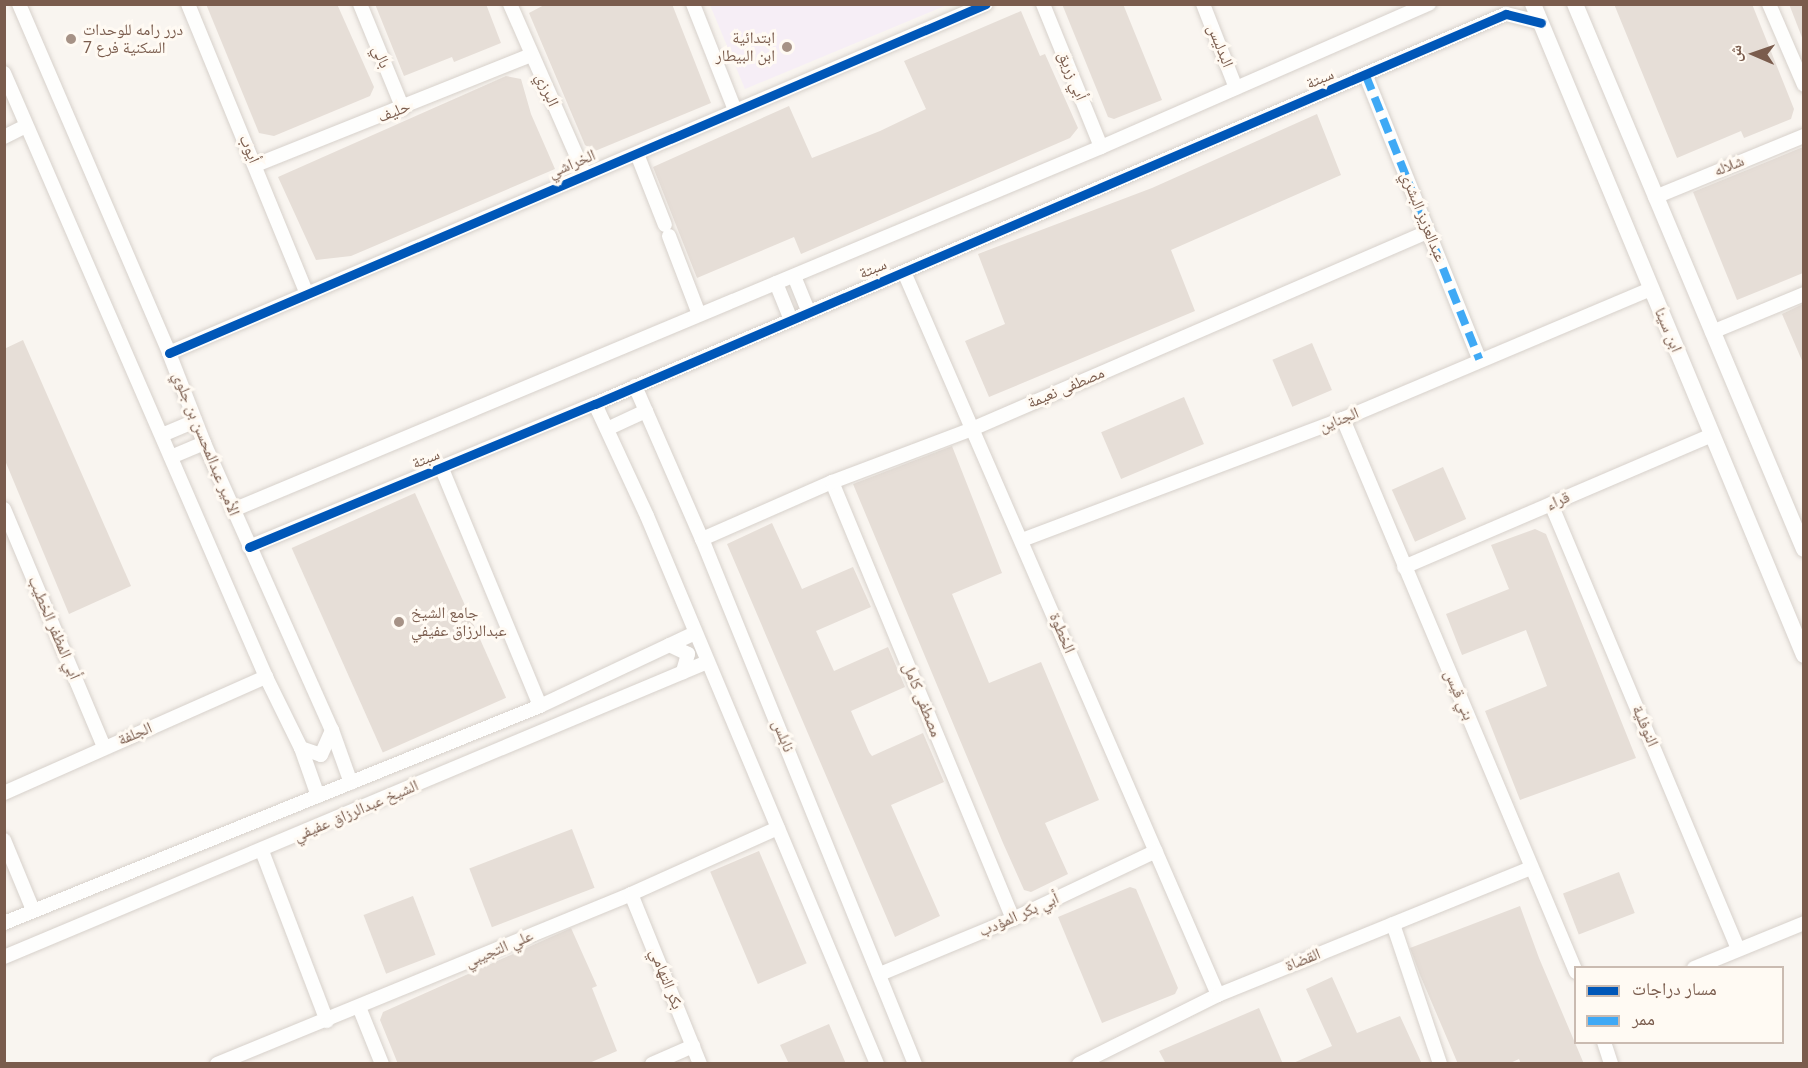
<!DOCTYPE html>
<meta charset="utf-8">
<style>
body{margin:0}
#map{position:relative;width:1808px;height:1068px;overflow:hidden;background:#f9f5f0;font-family:Roboto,"Noto Naskh Arabic",sans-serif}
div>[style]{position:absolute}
.education>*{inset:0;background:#f6eef6}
.building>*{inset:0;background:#e6ded7;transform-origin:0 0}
.roads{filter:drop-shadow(0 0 2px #d7d1cb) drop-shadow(0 0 2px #d7d1cb)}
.minor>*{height:14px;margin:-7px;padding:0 7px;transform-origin:7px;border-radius:7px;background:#fefefd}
.tertiary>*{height:16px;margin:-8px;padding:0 8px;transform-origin:8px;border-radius:8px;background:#fefefd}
.quiet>*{height:8px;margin-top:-4px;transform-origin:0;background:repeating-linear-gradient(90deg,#3fa9f5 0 15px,transparent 0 23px)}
.cycleway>*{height:9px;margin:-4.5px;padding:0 4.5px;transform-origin:4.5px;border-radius:4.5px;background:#0057b8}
.dots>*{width:16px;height:16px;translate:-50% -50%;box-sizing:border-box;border:3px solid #fffaf3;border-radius:50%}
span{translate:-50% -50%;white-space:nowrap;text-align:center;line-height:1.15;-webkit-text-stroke:6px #fffaf3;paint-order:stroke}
.poi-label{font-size:16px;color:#7a5c4d}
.left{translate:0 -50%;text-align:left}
.right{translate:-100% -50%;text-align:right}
.street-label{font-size:16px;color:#7a5c4d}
.frame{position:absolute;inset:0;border:6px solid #7a5c4d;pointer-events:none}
.legend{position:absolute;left:1574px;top:966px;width:210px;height:78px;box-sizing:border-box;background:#fffaf3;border:2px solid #cabbb1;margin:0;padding:8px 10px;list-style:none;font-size:18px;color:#7a5c4d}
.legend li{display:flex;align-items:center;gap:12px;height:30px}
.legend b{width:30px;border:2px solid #cabbb1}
.north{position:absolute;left:1724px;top:24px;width:60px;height:60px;-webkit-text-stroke:4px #fffaf3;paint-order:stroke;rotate:272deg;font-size:16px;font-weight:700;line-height:24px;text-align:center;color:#7a5c4d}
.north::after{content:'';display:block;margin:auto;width:21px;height:27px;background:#7a5c4d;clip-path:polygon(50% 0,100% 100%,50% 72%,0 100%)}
</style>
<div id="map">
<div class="education">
<div style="clip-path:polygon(710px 5px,947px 5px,745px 89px)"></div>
</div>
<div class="building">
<div style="clip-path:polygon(206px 4px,337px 4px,374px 87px,370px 96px,274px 136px,259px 133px)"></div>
<div style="clip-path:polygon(375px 4px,486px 4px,501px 43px,454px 62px,452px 57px,404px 76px)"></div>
<div style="clip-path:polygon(546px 4px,672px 4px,711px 103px,595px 151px,585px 145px,529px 13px)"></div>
<div style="clip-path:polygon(1062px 4px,1123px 4px,1162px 100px,1114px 119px,1108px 117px)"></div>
<div style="clip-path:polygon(1614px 4px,1752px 4px,1794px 109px,1791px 119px,1744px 138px,1741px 131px,1677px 158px)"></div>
<div style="clip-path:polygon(1789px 4px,1803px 4px,1803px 40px)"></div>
<div style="clip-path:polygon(1021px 11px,1040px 56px,1045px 54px,1078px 128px,1070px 138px,801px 254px,794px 237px,697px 278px,653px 167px,789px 106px,812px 158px,880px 131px,926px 109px,904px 61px)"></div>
<div style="clip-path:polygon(506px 76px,521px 79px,531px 114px,555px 169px,351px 256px,316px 260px,278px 177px)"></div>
<div style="clip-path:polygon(1317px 114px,1341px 175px,1171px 250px,1195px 311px,989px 397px,965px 341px,1005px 324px,978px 254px,1152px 188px)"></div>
<div style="clip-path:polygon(1803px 147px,1803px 273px,1737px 300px,1693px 192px)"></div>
<div style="clip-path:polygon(1803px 304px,1803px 363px,1782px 314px)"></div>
<div style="clip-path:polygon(23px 340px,131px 586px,69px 614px,4px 458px,4px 349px)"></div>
<div style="left:1312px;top:343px;width:51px;height:43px;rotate:67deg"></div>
<div style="left:1184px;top:397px;width:51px;height:90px;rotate:67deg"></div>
<div style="clip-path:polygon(952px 446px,1002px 573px,952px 594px,989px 683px,1041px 662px,1099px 800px,1045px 823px,1068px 874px,1031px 892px,1024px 890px,1003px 843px,853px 484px)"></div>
<div style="left:1443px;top:467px;width:57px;height:56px;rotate:66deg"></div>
<div style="left:415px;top:493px;width:224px;height:135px;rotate:66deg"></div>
<div style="clip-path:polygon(772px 523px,802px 589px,853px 567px,871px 607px,816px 631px,834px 671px,888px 647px,905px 687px,851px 711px,869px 752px,872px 756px,923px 733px,944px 782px,891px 805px,940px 916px,895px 937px,727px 544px)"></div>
<div style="clip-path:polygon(1535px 529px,1546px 534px,1636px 758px,1520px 800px,1485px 711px,1547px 686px,1526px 630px,1462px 655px,1446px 614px,1509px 589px,1491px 545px)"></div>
<div style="left:572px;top:829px;width:63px;height:110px;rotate:69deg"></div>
<div style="left:759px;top:851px;width:122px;height:53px;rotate:67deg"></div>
<div style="left:1619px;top:872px;width:44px;height:60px;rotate:69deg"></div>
<div style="clip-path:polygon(1130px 887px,1136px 889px,1178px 988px,1175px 994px,1102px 1023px,1058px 917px)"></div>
<div style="left:413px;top:896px;width:63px;height:53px;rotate:69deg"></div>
<div style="clip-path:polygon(1520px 906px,1539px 958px,1584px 1064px,1521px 1064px,1519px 1059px,1508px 1064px,1458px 1064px,1420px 975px,1410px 948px)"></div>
<div style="clip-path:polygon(571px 928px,597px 986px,592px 988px,617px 1051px,587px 1064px,398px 1064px,380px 1020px,383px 1012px)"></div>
<div style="clip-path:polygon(1332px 977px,1357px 1033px,1400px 1016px,1422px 1064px,1291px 1064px,1332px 1046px,1306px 989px)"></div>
<div style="clip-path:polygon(1259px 1008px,1283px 1064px,1166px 1064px,1159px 1051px)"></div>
<div style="clip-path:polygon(829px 1024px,846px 1064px,789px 1064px,780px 1045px)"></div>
</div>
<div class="roads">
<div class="minor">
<div style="left:19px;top:4px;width:380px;rotate:66.7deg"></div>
<div style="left:169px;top:353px;width:97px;rotate:68.7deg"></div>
<div style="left:204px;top:443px;width:314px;rotate:66deg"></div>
<div style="left:332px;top:730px;width:56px;rotate:70.3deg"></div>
<div style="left:188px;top:4px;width:313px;rotate:67.7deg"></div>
<div style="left:360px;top:4px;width:113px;rotate:67.7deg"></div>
<div style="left:510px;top:4px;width:187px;rotate:66.3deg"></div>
<div style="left:693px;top:4px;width:114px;rotate:68.4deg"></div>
<div style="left:1043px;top:4px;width:154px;rotate:67.9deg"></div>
<div style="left:1203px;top:4px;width:90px;rotate:68.6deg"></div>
<div style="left:1769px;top:4px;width:88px;rotate:66.6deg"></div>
<div style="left:4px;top:73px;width:658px;rotate:66.55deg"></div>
<div style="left:266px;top:677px;width:79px;rotate:63.8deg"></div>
<div style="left:301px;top:748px;width:51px;rotate:70.5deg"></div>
<div style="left:1366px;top:76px;width:305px;rotate:68.2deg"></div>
<div style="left:4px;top:137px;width:25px;rotate:-27deg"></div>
<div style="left:637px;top:154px;width:76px;rotate:68.5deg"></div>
<div style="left:256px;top:165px;width:296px;rotate:-21.8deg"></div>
<div style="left:1655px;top:197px;width:161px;rotate:-22.3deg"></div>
<div style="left:669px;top:236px;width:84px;rotate:69deg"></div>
<div style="left:904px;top:272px;width:788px;rotate:66.52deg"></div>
<div style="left:794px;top:276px;width:38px;rotate:68deg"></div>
<div style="left:776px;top:283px;width:38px;rotate:68deg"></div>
<div style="left:1712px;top:332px;width:100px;rotate:-22.4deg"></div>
<div style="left:169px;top:353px;width:888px;rotate:-23.13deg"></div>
<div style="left:635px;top:386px;width:167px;rotate:66.4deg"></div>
<div style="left:702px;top:539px;width:567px;rotate:67.92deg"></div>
<div style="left:595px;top:404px;width:123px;rotate:65.1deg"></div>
<div style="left:647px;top:516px;width:594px;rotate:67.23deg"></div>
<div style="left:1343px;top:419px;width:600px;rotate:67.15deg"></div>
<div style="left:607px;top:429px;width:43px;rotate:-24.8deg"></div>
<div style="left:162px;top:435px;width:36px;rotate:-23deg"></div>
<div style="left:171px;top:457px;width:36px;rotate:-23deg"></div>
<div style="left:442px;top:469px;width:256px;rotate:67.5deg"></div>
<div style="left:832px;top:482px;width:473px;rotate:67.5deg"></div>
<div style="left:1551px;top:504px;width:483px;rotate:67.2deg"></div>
<div style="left:4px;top:509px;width:258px;rotate:67.2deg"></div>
<div style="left:233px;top:510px;width:941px;rotate:-22.69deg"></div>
<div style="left:1101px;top:147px;width:358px;rotate:-23.6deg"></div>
<div style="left:702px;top:539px;width:142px;rotate:-23.7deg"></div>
<div style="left:832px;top:482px;width:150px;rotate:-20.7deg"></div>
<div style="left:972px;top:429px;width:497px;rotate:-23.4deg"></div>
<div style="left:1022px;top:540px;width:343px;rotate:-20.7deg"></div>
<div style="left:1343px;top:419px;width:334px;rotate:-22.9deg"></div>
<div style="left:249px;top:547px;width:374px;rotate:-22.5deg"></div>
<div style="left:595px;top:404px;width:991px;rotate:-23.18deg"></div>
<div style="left:1506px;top:14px;width:36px;rotate:14deg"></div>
<div style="left:1404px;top:567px;width:335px;rotate:-23.2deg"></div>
<div style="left:669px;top:645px;width:21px;rotate:25deg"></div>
<div style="left:688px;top:654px;width:19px;rotate:106deg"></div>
<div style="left:301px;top:748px;width:21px;rotate:19deg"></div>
<div style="left:321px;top:755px;width:27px;rotate:-66deg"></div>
<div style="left:4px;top:793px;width:287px;rotate:-23.9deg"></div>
<div style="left:4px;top:840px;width:76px;rotate:67.5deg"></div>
<div style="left:262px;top:851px;width:182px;rotate:69.1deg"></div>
<div style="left:631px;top:894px;width:183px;rotate:67.9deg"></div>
<div style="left:4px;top:923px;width:578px;rotate:-22.04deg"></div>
<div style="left:540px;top:706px;width:171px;rotate:-25.2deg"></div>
<div style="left:1393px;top:924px;width:148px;rotate:71.4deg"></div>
<div style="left:4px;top:957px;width:762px;rotate:-22.76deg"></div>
<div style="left:1694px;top:968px;width:119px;rotate:-22.2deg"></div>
<div style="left:880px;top:974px;width:144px;rotate:-22.5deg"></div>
<div style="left:1013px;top:919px;width:158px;rotate:-25.4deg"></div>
<div style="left:359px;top:1007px;width:61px;rotate:68deg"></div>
<div style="left:1604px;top:1042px;width:23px;rotate:72deg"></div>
<div style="left:217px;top:1064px;width:448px;rotate:-22.3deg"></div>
<div style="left:631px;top:894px;width:161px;rotate:-24.2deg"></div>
<div style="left:652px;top:1064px;width:45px;rotate:-23.7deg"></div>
<div style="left:1079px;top:1064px;width:155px;rotate:-26.4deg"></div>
<div style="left:1218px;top:995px;width:338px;rotate:-22.1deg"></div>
</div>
<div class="tertiary">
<div style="left:1533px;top:4px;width:705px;rotate:67.4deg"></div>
<div style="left:1575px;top:4px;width:591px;rotate:67.21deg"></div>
</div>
</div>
<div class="quiet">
<div style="left:1366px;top:76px;width:305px;rotate:68.2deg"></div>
</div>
<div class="cycleway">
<div style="left:169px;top:353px;width:888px;rotate:-23.13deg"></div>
<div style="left:249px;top:547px;width:374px;rotate:-22.5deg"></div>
<div style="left:595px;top:404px;width:991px;rotate:-23.18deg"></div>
<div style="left:1506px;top:14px;width:36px;rotate:14deg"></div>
</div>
<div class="dots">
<div style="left:71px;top:39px;background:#a69286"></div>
<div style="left:787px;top:47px;background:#a69286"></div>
<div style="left:399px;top:622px;background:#a69286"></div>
</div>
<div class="poi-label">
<span class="left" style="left:83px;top:39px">درر رامه للوحدات<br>السكنية فرع 7</span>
<span class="right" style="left:775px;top:47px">ابتدائية<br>ابن البيطار</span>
<span class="left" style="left:411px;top:622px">جامع الشيخ<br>عبدالرزاق عفيفي</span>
</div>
<div class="street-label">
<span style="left:1220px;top:46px;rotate:68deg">البدليس</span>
<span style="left:381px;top:57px;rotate:68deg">بالي</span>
<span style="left:1072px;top:76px;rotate:68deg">أبي زريق</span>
<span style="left:1320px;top:79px;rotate:-23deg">سبتة</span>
<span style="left:547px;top:90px;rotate:66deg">البرزي</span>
<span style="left:394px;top:112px;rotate:-22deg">حليف</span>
<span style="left:249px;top:149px;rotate:67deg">أيوب</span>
<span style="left:572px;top:164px;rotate:-23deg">الخراشي</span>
<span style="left:1729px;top:166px;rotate:-22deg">شلاله</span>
<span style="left:1423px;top:217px;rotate:68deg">عبدالعزيز البشري</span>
<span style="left:873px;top:269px;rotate:-22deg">سبتة</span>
<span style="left:1668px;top:330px;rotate:67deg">ابن سينا</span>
<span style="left:1066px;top:388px;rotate:-23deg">مصطفى نعيمة</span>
<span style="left:1339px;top:420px;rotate:-22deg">الجناين</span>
<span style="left:206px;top:444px;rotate:68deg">الأمير عبدالمحسن بن جلوي</span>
<span style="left:426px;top:459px;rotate:-22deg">سبتة</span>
<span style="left:1558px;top:501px;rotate:-23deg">قراء</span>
<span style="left:54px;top:628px;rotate:67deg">أبي المظفر الخطيب</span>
<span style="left:1062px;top:633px;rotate:67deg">الخطوة</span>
<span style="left:1459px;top:695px;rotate:67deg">بني قيس</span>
<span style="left:922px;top:700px;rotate:68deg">مصطفى كامل</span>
<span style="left:1645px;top:726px;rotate:67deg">النوفلية</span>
<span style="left:135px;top:734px;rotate:-23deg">الجلفة</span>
<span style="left:783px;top:736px;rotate:68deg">نابلس</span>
<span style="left:356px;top:811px;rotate:-23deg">الشيخ عبدالرزاق عفيفي</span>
<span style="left:1019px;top:915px;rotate:-24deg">أبي بكر المؤدب</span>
<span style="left:499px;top:949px;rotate:-23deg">علي التجيبي</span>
<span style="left:1303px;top:960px;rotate:-22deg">القضاة</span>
<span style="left:666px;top:979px;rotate:68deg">بكر التهامي</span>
</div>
<div class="frame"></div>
<ul class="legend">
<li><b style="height:8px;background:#0057b8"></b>مسار دراجات</li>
<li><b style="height:8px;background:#3fa9f5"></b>ممر</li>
</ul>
<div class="north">ش</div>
</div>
